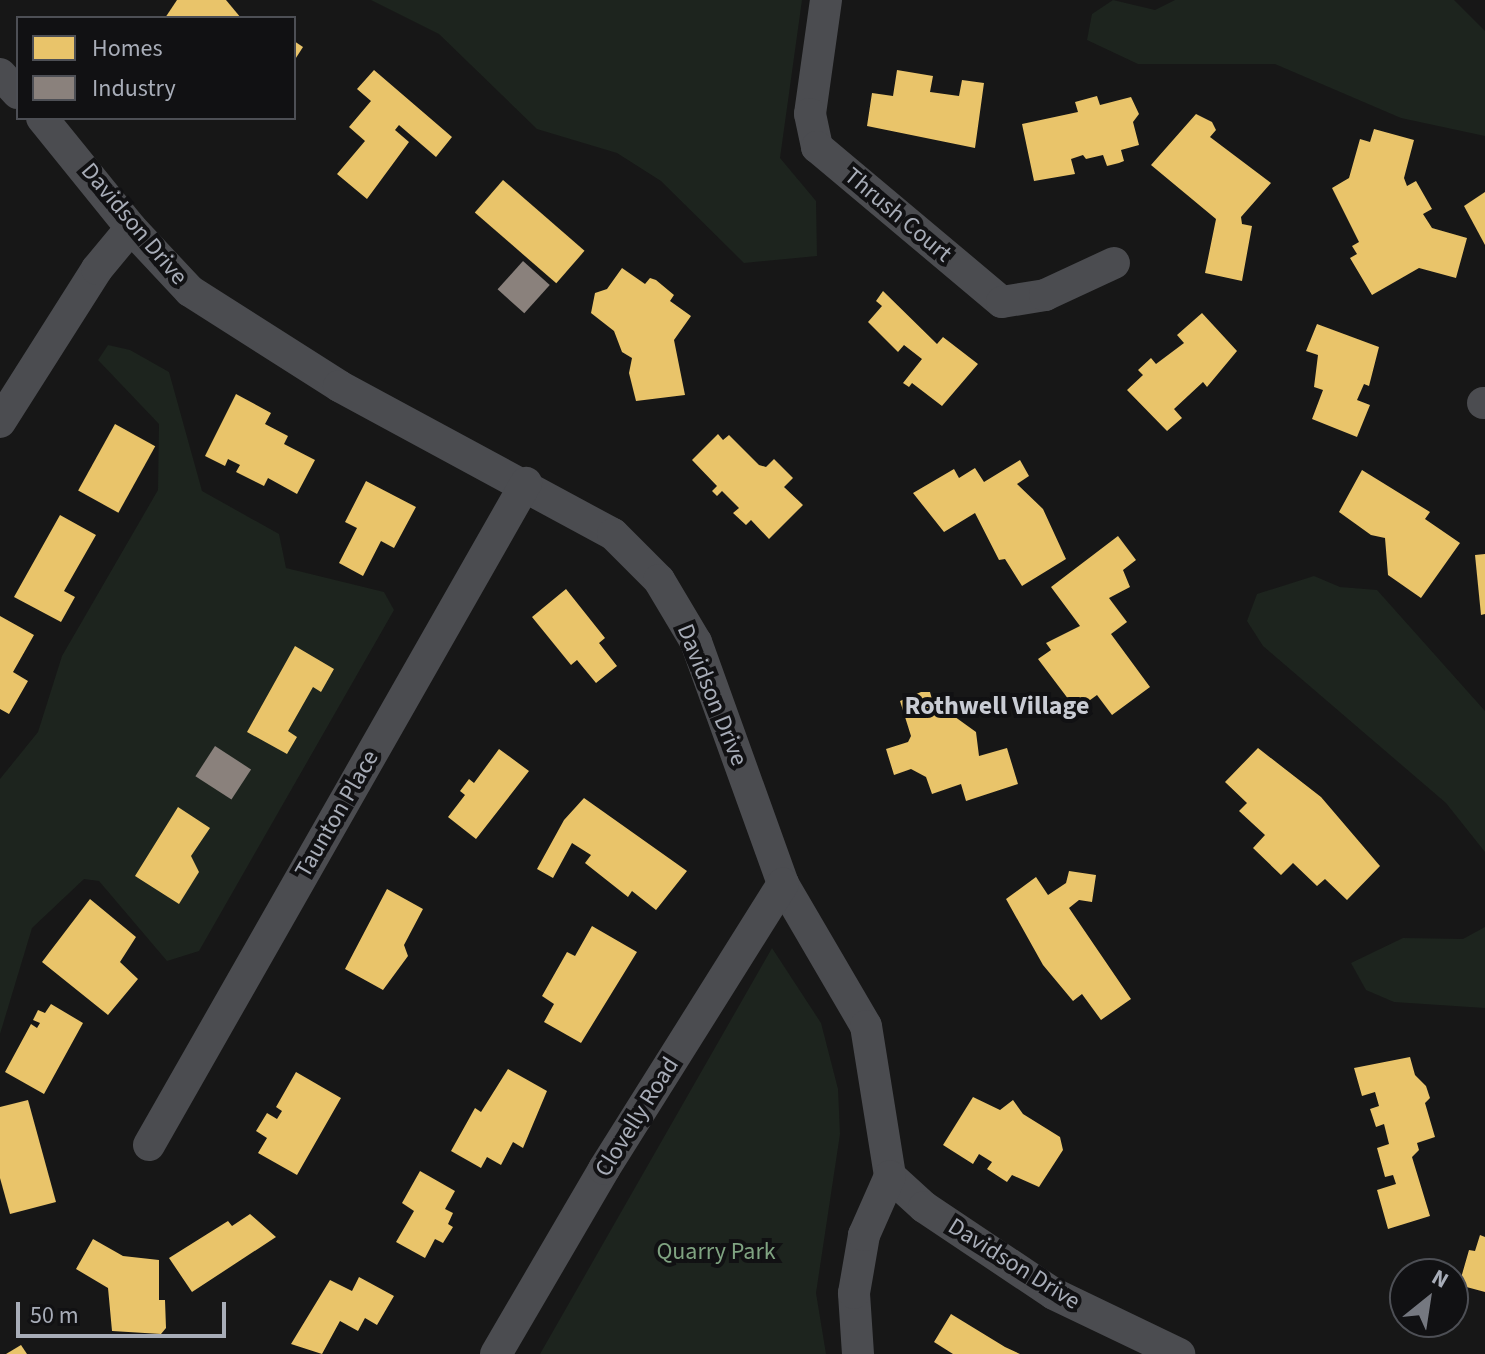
<!DOCTYPE html>
<style>
body{margin:0}
#map{position:relative;width:1485px;height:1354px;overflow:hidden;background:#171717;font-family:"Source Sans 3",sans-serif}
div>[style]{position:absolute}
.green>*{inset:0;background:#1d241e}
.homes>*{inset:0;background:#e9c46a;transform-origin:0 0}
.industry>*{inset:0;background:#8a817c;transform-origin:0 0}
.minor>*{height:32px;margin:-16px;padding:0 16px;transform-origin:16px;border-radius:16px;background:#4b4c50}
span{translate:-50% -50%;white-space:nowrap;text-align:center;line-height:1.15;-webkit-text-stroke:8px #111113;paint-order:stroke}
.street-label{font-size:24px;color:#a8adb8}
.park-label{font-size:24px;color:#7fa381}
.neighbourhood-label{font-size:26px;color:#c9ccd4;font-weight:700}
.legend{position:absolute;left:16px;top:16px;width:280px;height:104px;box-sizing:border-box;background:#111113;border:2px solid #4d4f55;margin:0;padding:10px 14px;list-style:none;font-size:24px;color:#a8adb8}
.legend li{display:flex;align-items:center;gap:16px;height:40px}
.legend b{width:40px;border:2px solid #4d4f55}
.north{position:absolute;left:1389px;top:1258px;width:80px;height:80px;box-sizing:border-box;background:#111113;border:2px solid #4d4f55;border-radius:50%;rotate:30deg;font-size:22px;font-weight:700;line-height:32px;text-align:center;color:#a8adb8}
.north::after{content:'';display:block;margin:auto;width:28px;height:36px;background:#757880;clip-path:polygon(50% 0,100% 100%,50% 72%,0 100%)}
.scale{position:absolute;left:16px;top:1302px;width:210px;height:36px;box-sizing:border-box;border:4px solid #a8adb8;border-top:0;padding-left:10px;font-size:24px;line-height:28px;white-space:nowrap;color:#a8adb8;-webkit-text-stroke:6px #111113;paint-order:stroke}
</style>
<div id="map">
<div class="green">
<div style="clip-path:polygon(371px 0,802px 0,780px 158px,816px 201px,817px 256px,744px 263px,661px 181px,617px 153px,537px 129px,439px 34px)"></div>
<div style="clip-path:polygon(1113px 0,1155px 10px,1175px 0,1454px 0,1485px 31px,1485px 136px,1401px 118px,1275px 64px,1138px 64px,1087px 40px,1092px 14px)"></div>
<div style="clip-path:polygon(108px 345px,130px 350px,169px 372px,202px 491px,279px 534px,286px 568px,384px 592px,394px 610px,199px 951px,167px 961px,99px 881px,84px 879px,32px 928px,0 1034px,0 779px,38px 732px,62px 656px,158px 490px,159px 424px,98px 360px)"></div>
<div style="clip-path:polygon(1314px 576px,1340px 587px,1377px 590px,1485px 711px,1485px 852px,1446px 803px,1263px 646px,1247px 621px,1257px 594px)"></div>
<div style="clip-path:polygon(1485px 927px,1485px 1008px,1394px 1002px,1366px 990px,1351px 963px,1403px 938px,1463px 939px)"></div>
<div style="clip-path:polygon(772px 948px,821px 1023px,838px 1089px,840px 1134px,816px 1293px,826px 1354px,540px 1354px)"></div>
</div>
<div class="homes">
<div style="clip-path:polygon(177px 0,226px 0,241px 18px,165px 18px)"></div>
<div style="clip-path:polygon(294px 41px,303px 47px,294px 61px)"></div>
<div style="clip-path:polygon(374px 70px,452px 137px,436px 157px,399px 125px,395px 130px,409px 142px,367px 199px,337px 174px,365px 141px,349px 127px,371px 101px,357px 89px)"></div>
<div style="clip-path:polygon(897px 70px,933px 76px,930px 92px,959px 96px,962px 80px,984px 83px,975px 148px,867px 126px,872px 93px,893px 96px)"></div>
<div style="clip-path:polygon(1097px 96px,1100px 105px,1131px 97px,1139px 114px,1133px 122px,1139px 145px,1121px 150px,1124px 161px,1119px 163px,1107px 166px,1103px 155px,1086px 159px,1083px 155px,1071px 159px,1075px 174px,1034px 181px,1022px 124px,1078px 112px,1075px 102px)"></div>
<div style="clip-path:polygon(1196px 114px,1212px 122px,1216px 130px,1210px 137px,1271px 183px,1241px 217px,1242px 224px,1252px 226px,1242px 281px,1205px 273px,1216px 219px,1151px 165px)"></div>
<div style="clip-path:polygon(1374px 129px,1414px 140px,1404px 178px,1407px 186px,1416px 181px,1432px 209px,1423px 214px,1432px 228px,1467px 238px,1456px 278px,1419px 268px,1372px 295px,1350px 258px,1357px 254px,1352px 246px,1359px 242px,1332px 188px,1349px 178px,1360px 139px,1370px 142px)"></div>
<div style="left:503px;top:180px;width:108px;height:43px;rotate:41deg"></div>
<div style="clip-path:polygon(1485px 192px,1485px 245px,1464px 206px)"></div>
<div style="clip-path:polygon(622px 268px,645px 284px,650px 278px,656px 280px,674px 295px,670px 301px,691px 316px,674px 340px,685px 395px,636px 401px,629px 373px,632px 358px,622px 352px,614px 331px,591px 313px,595px 293px,607px 289px)"></div>
<div style="clip-path:polygon(883px 291px,937px 344px,943px 337px,978px 364px,942px 406px,912px 383px,909px 387px,903px 383px,922px 359px,904px 345px,898px 352px,868px 322px,882px 306px,876px 301px)"></div>
<div style="clip-path:polygon(1202px 313px,1237px 351px,1207px 387px,1203px 382px,1174px 409px,1182px 418px,1167px 431px,1127px 390px,1143px 375px,1138px 370px,1151px 358px,1156px 364px,1184px 343px,1177px 335px)"></div>
<div style="clip-path:polygon(1317px 324px,1379px 347px,1369px 386px,1364px 384px,1357px 400px,1370px 405px,1357px 437px,1312px 419px,1323px 390px,1314px 387px,1318px 355px,1306px 351px)"></div>
<div style="clip-path:polygon(236px 394px,271px 413px,265px 424px,288px 436px,284px 444px,315px 460px,297px 494px,268px 478px,264px 486px,236px 472px,240px 465px,228px 459px,225px 466px,205px 456px)"></div>
<div style="left:115px;top:424px;width:46px;height:76px;rotate:29deg"></div>
<div style="clip-path:polygon(718px 434px,723px 440px,729px 435px,759px 465px,766px 467px,774px 459px,793px 478px,784px 487px,803px 505px,769px 539px,751px 520px,746px 525px,733px 513px,739px 508px,722px 491px,717px 496px,712px 491px,717px 486px,692px 460px)"></div>
<div style="clip-path:polygon(1020px 460px,1029px 476px,1017px 484px,1043px 509px,1066px 559px,1022px 586px,1005px 559px,999px 560px,975px 513px,944px 532px,913px 493px,954px 469px,959px 478px,975px 468px,984px 482px)"></div>
<div style="clip-path:polygon(1362px 470px,1430px 512px,1425px 519px,1460px 543px,1421px 598px,1388px 575px,1385px 538px,1371px 535px,1339px 512px)"></div>
<div style="clip-path:polygon(366px 481px,416px 507px,394px 548px,381px 541px,363px 576px,339px 563px,357px 528px,345px 522px)"></div>
<div style="clip-path:polygon(60px 515px,96px 535px,64px 591px,75px 597px,61px 622px,14px 597px)"></div>
<div style="clip-path:polygon(1118px 536px,1136px 560px,1123px 570px,1130px 587px,1109px 598px,1127px 622px,1111px 634px,1150px 687px,1112px 715px,1097px 695px,1086px 703px,1082px 697px,1072px 704px,1038px 659px,1051px 650px,1046px 643px,1080px 626px,1051px 587px)"></div>
<div style="clip-path:polygon(1485px 554px,1485px 614px,1481px 615px,1475px 555px)"></div>
<div style="clip-path:polygon(566px 589px,605px 638px,599px 643px,617px 666px,596px 683px,577px 660px,571px 665px,532px 617px)"></div>
<div style="clip-path:polygon(0 616px,34px 635px,13px 672px,28px 681px,9px 714px,0 709px)"></div>
<div style="clip-path:polygon(295px 646px,334px 669px,321px 692px,313px 687px,288px 731px,297px 737px,287px 754px,247px 732px)"></div>
<div style="clip-path:polygon(921px 692px,930px 692px,936px 714px,951px 714px,976px 732px,979px 756px,1007px 748px,1018px 784px,966px 801px,961px 784px,932px 794px,926px 777px,911px 769px,894px 775px,886px 749px,908px 742px,911px 736px,900px 701px)"></div>
<div style="clip-path:polygon(1258px 748px,1321px 797px,1380px 866px,1347px 900px,1325px 879px,1317px 886px,1293px 863px,1281px 875px,1253px 848px,1265px 835px,1239px 811px,1247px 803px,1225px 782px)"></div>
<div style="clip-path:polygon(499px 749px,529px 771px,476px 839px,448px 817px,465px 795px,460px 791px,469px 779px,474px 783px)"></div>
<div style="clip-path:polygon(584px 798px,687px 871px,656px 910px,632px 891px,628px 897px,585px 863px,591px 855px,572px 843px,553px 878px,537px 869px,564px 820px)"></div>
<div style="clip-path:polygon(178px 807px,210px 828px,191px 856px,199px 872px,179px 904px,135px 876px)"></div>
<div style="clip-path:polygon(1069px 871px,1096px 875px,1092px 902px,1079px 900px,1069px 908px,1131px 999px,1101px 1020px,1082px 994px,1073px 1001px,1043px 965px,1006px 899px,1036px 877px,1048px 895px,1066px 883px)"></div>
<div style="clip-path:polygon(387px 889px,423px 909px,404px 945px,408px 956px,383px 990px,345px 969px)"></div>
<div style="clip-path:polygon(90px 899px,136px 937px,120px 962px,138px 979px,108px 1015px,42px 962px)"></div>
<div style="clip-path:polygon(592px 926px,637px 952px,581px 1043px,544px 1022px,554px 1004px,542px 996px,567px 952px,575px 956px)"></div>
<div style="clip-path:polygon(51px 1004px,83px 1023px,44px 1094px,5px 1072px,31px 1024px,37px 1028px,40px 1023px,33px 1020px,38px 1010px,45px 1013px)"></div>
<div style="clip-path:polygon(1410px 1057px,1415px 1075px,1426px 1086px,1430px 1098px,1425px 1103px,1435px 1137px,1417px 1143px,1419px 1150px,1412px 1157px,1430px 1216px,1388px 1229px,1377px 1190px,1396px 1184px,1393px 1175px,1385px 1177px,1377px 1148px,1389px 1144px,1384px 1124px,1376px 1127px,1370px 1109px,1379px 1106px,1375px 1092px,1362px 1096px,1354px 1068px)"></div>
<div style="clip-path:polygon(508px 1069px,547px 1091px,523px 1148px,513px 1142px,501px 1165px,487px 1157px,481px 1168px,451px 1151px,475px 1108px,481px 1112px)"></div>
<div style="clip-path:polygon(296px 1072px,341px 1098px,297px 1175px,258px 1153px,267px 1138px,256px 1131px,267px 1113px,277px 1119px,282px 1111px,276px 1107px)"></div>
<div style="clip-path:polygon(973px 1097px,1000px 1110px,1013px 1100px,1023px 1114px,1060px 1137px,1063px 1150px,1039px 1187px,1012px 1175px,1007px 1182px,987px 1169px,992px 1162px,979px 1154px,973px 1164px,943px 1145px)"></div>
<div style="clip-path:polygon(28px 1100px,56px 1202px,10px 1214px,0 1178px,0 1107px)"></div>
<div style="clip-path:polygon(420px 1171px,455px 1191px,445px 1209px,453px 1213px,448px 1224px,453px 1227px,443px 1243px,435px 1239px,425px 1258px,396px 1242px,414px 1211px,402px 1203px)"></div>
<div style="clip-path:polygon(250px 1214px,276px 1237px,192px 1292px,169px 1258px,228px 1221px,232px 1226px)"></div>
<div style="clip-path:polygon(1480px 1235px,1485px 1237px,1485px 1292px,1459px 1285px,1469px 1250px,1475px 1251px)"></div>
<div style="clip-path:polygon(93px 1239px,123px 1256px,159px 1260px,159px 1300px,165px 1300px,166px 1328px,161px 1334px,112px 1331px,108px 1288px,76px 1269px)"></div>
<div style="clip-path:polygon(359px 1277px,394px 1296px,377px 1325px,365px 1318px,358px 1331px,340px 1321px,322px 1354px,291px 1344px,330px 1280px,352px 1291px)"></div>
<div style="clip-path:polygon(951px 1314px,1005px 1347px,1020px 1354px,953px 1354px,934px 1342px)"></div>
<div style="clip-path:polygon(21px 1345px,27px 1354px,6px 1354px)"></div>
</div>
<div class="industry">
<div style="left:523px;top:261px;width:36px;height:38px;rotate:42deg"></div>
<div style="left:215px;top:746px;width:43px;height:36px;rotate:33deg"></div>
</div>
<div class="minor">
<div style="left:826px;top:0;width:115px;rotate:98deg"></div>
<div style="left:810px;top:114px;width:34px;rotate:78deg"></div>
<div style="left:817px;top:147px;width:241px;rotate:40deg"></div>
<div style="left:1002px;top:302px;width:44px;rotate:-9.2deg"></div>
<div style="left:1045px;top:295px;width:76px;rotate:-24.9deg"></div>
<div style="left:0;top:74px;width:26px;rotate:47deg"></div>
<div style="left:42px;top:118px;width:141px;rotate:51deg"></div>
<div style="left:131px;top:228px;width:86px;rotate:46.9deg"></div>
<div style="left:190px;top:291px;width:177px;rotate:32.5deg"></div>
<div style="left:339px;top:386px;width:311px;rotate:28.4deg"></div>
<div style="left:613px;top:534px;width:65px;rotate:45deg"></div>
<div style="left:659px;top:580px;width:72px;rotate:59.2deg"></div>
<div style="left:696px;top:642px;width:257px;rotate:70.2deg"></div>
<div style="left:783px;top:884px;width:164px;rotate:59.7deg"></div>
<div style="left:866px;top:1026px;width:152px;rotate:80.9deg"></div>
<div style="left:890px;top:1176px;width:46px;rotate:42.4deg"></div>
<div style="left:924px;top:1207px;width:156px;rotate:33.8deg"></div>
<div style="left:1054px;top:1294px;width:139px;rotate:25.6deg"></div>
<div style="left:1483px;top:403px;width:2px"></div>
<div style="left:0;top:422px;width:181px;rotate:-57.6deg"></div>
<div style="left:97px;top:269px;width:53px;rotate:-50.3deg"></div>
<div style="left:149px;top:1145px;width:762px;rotate:-60.34deg"></div>
<div style="left:496px;top:1354px;width:214px;rotate:-59.7deg"></div>
<div style="left:604px;top:1169px;width:337px;rotate:-57.9deg"></div>
<div style="left:858px;top:1354px;width:61px;rotate:-93.8deg"></div>
<div style="left:854px;top:1293px;width:59px;rotate:-80.2deg"></div>
<div style="left:864px;top:1235px;width:64px;rotate:-66.2deg"></div>
</div>
<div class="street-label">
<span style="left:898px;top:215px;rotate:40deg">Thrush Court</span>
<span style="left:134px;top:224px;rotate:50deg">Davidson Drive</span>
<span style="left:712px;top:695px;rotate:68deg">Davidson Drive</span>
<span style="left:337px;top:814px;rotate:-60deg">Taunton Place</span>
<span style="left:637px;top:1117px;rotate:-58deg">Clovelly Road</span>
<span style="left:1014px;top:1264px;rotate:32deg">Davidson Drive</span>
</div>
<div class="park-label">
<span style="left:716px;top:1252px">Quarry Park</span>
</div>
<div class="neighbourhood-label">
<span style="left:997px;top:706px">Rothwell Village</span>
</div>
<ul class="legend">
<li><b style="height:22px;background:#e9c46a"></b>Homes</li>
<li><b style="height:22px;background:#8a817c"></b>Industry</li>
</ul>
<div class="north">N</div>
<div class="scale">50 m</div>
</div>
